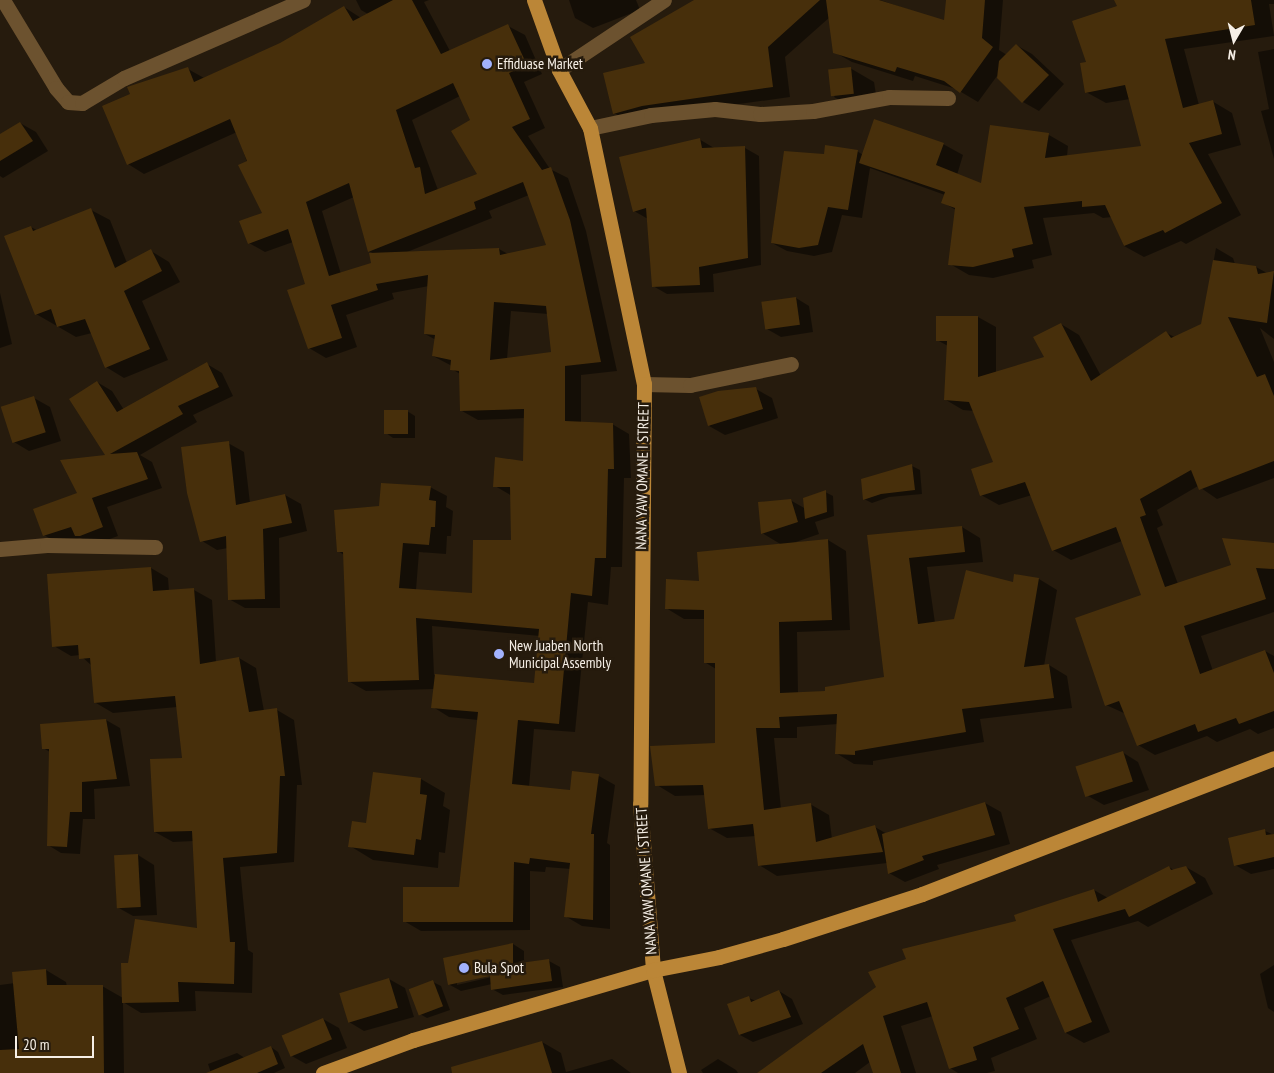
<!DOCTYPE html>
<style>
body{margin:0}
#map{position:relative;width:1274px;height:1073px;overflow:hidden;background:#261b0d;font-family:"PT Sans Narrow",sans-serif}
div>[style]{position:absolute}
.shadow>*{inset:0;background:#0007}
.building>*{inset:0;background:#472f0b;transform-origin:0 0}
.street>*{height:15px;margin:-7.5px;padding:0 7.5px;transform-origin:7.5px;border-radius:7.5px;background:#6c522f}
.primary>*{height:15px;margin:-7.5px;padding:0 7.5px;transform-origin:7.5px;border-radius:7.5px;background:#bb8637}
.dots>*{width:14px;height:14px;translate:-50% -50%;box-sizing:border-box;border:2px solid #261b0d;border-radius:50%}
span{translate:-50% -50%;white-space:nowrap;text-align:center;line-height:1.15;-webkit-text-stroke:5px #261b0d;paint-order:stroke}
.poi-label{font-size:15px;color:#f6efe6}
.left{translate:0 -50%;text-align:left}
.street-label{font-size:15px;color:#f6efe6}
.north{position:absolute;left:1209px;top:15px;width:50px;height:50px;-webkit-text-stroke:4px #261b0d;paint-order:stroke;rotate:188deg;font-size:14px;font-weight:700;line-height:20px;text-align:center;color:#f6efe6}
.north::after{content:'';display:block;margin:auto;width:18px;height:22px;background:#f6efe6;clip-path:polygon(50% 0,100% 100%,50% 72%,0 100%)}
.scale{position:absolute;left:15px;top:1036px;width:79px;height:22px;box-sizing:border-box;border:2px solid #f6efe6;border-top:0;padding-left:6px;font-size:15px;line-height:18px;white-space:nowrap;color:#f6efe6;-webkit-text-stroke:4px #261b0d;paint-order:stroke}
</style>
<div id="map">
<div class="shadow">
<div style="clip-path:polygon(evenodd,356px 0,429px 0,424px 2px,450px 51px,508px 26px,525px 35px,542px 74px,524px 82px,545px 128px,528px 136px,550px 169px,568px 178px,586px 231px,617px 371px,581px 375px,581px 423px,612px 424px,629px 434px,631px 478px,624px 478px,622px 567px,611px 567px,608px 605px,588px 602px,575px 732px,534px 729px,529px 787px,571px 791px,599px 776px,615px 785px,607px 843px,610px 845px,610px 929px,582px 926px,565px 916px,571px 869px,546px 867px,545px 872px,530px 871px,530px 930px,421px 931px,404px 921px,460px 889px,478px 720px,449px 717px,433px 707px,434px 689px,366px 691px,350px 682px,344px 555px,338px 551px,381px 507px,430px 487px,447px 496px,446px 507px,453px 511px,451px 536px,447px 536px,446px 554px,419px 552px,416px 590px,474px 594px,512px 541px,512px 496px,495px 486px,524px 462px,525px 418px,478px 420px,462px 411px,460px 374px,452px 369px,452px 366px,433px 356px,436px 340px,425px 334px,429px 286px,392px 293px,394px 299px,346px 315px,357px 347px,326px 358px,309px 348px,306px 285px,293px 242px,265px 252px,249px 243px,264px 214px,237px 132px,144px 174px,128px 164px,188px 69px,204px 78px,281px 45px,344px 7px,361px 18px,368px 14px,361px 10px,356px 0,460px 96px,471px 120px,479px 174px,438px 190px,412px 120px,460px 96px,356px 0,529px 195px,547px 246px,508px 254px,499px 249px,407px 252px,492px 218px,489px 211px,529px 195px,356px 0,354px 197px,369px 251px,374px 254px,373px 264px,341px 274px,322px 211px,354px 197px,356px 0,511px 311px,548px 314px,553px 354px,507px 359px,511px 311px,356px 0,432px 626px,540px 636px,535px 685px,434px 675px,432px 626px)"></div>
<div style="clip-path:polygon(569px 0,636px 0,640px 10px,593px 28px,575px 18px)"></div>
<div style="clip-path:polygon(697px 0,880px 0,945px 22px,947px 0,1003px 0,999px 50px,1007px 55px,1016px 45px,1032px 54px,1064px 84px,1039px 111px,1023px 102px,997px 76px,978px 102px,956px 89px,915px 76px,913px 81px,852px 62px,834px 52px,830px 17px,785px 57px,790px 97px,660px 115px,632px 123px,614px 113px)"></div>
<div style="clip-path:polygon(1116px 0,1274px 0,1274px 4px,1269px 4px,1274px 36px,1184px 49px,1199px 105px,1212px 101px,1232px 113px,1241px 145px,1208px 154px,1241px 215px,1186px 244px,1181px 241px,1144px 257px,1124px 246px,1112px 217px,1103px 218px,1094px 213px,1043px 218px,1052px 255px,1032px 260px,1034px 268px,993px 278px,969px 275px,950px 264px,956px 210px,942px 202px,945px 195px,870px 168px,862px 218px,842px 215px,832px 252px,814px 256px,787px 251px,772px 243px,825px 156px,857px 151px,863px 155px,943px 144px,963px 155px,957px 175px,982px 185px,1049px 135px,1068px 146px,1067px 156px,1143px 147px,1130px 99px,1106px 103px,1086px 92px,1087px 63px,1118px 7px)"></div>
<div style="clip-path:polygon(1274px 49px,1274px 159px,1261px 111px,1269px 109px,1258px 52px)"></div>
<div style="clip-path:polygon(850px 68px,874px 82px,878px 107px,858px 111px,834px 97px)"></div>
<div style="clip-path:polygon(20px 123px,36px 132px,48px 151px,3px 178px,0 176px,0 135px)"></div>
<div style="clip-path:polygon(699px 139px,714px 148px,745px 148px,759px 156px,761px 265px,713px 274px,714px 292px,667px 294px,653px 286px,648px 219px,634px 211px)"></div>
<div style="clip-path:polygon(91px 210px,110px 220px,127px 263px,151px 251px,169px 262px,180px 282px,142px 301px,168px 360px,124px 378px,106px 367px,92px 333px,76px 337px,36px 314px,31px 227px,38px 231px)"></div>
<div style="clip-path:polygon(1216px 248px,1233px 258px,1235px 264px,1256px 267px,1267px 273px,1274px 272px,1274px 339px,1260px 328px,1274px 362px,1274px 478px,1217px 499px,1198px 486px,1157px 510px,1163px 525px,1157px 528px,1178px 584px,1233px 566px,1274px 544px,1274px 612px,1201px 636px,1213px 671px,1265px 651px,1274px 656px,1274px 728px,1258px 734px,1250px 729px,1217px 742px,1207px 736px,1155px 755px,1138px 745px,1126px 714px,1106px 705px,1143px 596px,1122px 541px,1071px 560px,1053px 550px,1032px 495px,999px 505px,981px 495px,995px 463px,974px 411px,963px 410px,946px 400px,948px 346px,937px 340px,978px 317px,996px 327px,996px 373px,1045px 358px,1061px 324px,1079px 335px,1101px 376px,1167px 333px,1176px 338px,1202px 325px)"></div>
<div style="clip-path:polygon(0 293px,12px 344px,0 348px)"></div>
<div style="clip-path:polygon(796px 298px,809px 306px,813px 332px,781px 337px,767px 329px)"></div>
<div style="clip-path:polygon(207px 364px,222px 373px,233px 396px,193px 415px,197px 422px,140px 455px,152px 462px,162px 488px,107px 507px,118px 536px,96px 544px,80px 538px,59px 544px,44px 535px,107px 456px,97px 382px,112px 391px,124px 410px)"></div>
<div style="clip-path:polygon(756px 389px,772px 398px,778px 418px,725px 435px,709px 426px)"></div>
<div style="clip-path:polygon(34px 398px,50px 407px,61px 441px,29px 451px,14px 442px)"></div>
<div style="clip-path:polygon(407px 411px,415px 416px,415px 438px,393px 438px,386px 433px)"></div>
<div style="clip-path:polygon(228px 443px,244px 452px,250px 503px,285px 495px,301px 504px,307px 531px,279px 538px,280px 608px,245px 608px,229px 599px,228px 548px,217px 550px,202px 541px)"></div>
<div style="clip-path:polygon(912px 466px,920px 470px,922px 494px,889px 497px,872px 503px,864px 499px)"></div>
<div style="clip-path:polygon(825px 492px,833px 496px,834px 516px,815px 522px,819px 534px,793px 543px,828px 540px,846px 551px,850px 630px,797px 632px,798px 693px,827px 692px,886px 678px,869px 536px,962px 527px,980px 538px,983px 562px,927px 567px,935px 623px,954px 621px,1014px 583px,1015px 576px,1039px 579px,1057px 590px,1044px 666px,1049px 665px,1067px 676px,1072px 708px,980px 719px,984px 742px,873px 761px,873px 765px,854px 764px,836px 753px,838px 724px,797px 727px,797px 738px,774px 738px,781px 809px,810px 804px,829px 815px,832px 839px,875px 827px,887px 834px,985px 803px,1001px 812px,1010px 844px,937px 865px,939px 869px,905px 882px,889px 873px,887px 863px,777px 876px,759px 865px,756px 836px,727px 838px,709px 828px,706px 795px,675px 796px,657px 785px,717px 744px,716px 669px,706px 663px,705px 619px,684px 619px,666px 608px,701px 582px,782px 545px,762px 533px,790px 500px,806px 509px)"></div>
<div style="clip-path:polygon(151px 568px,168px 578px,169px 591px,194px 590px,212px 600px,216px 662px,239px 658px,256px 668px,264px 711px,277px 710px,294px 720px,302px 785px,297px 785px,294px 862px,240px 867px,248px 950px,253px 953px,252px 993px,195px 991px,196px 1011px,141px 1013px,123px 1002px,124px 1073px,0 1073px,0 985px,15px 983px,46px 970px,66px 982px,67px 987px,102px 986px,123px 998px,198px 930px,194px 841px,173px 842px,155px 832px,184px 759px,177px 707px,113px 713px,96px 703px,92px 666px,80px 655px,71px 656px,54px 646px)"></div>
<div style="clip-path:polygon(106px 720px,120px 728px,130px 786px,94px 789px,95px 819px,83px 819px,80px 854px,61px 853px,48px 845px,50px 752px,43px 748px)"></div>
<div style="clip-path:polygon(1122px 752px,1138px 762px,1149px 790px,1104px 805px,1088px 796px)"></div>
<div style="clip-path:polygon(374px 774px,421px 779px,445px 793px,443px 806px,450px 810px,445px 853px,439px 852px,438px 868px,373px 860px,350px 846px,367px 824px)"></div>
<div style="clip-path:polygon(1265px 831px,1274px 835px,1274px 869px,1251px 874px,1235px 865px)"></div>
<div style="clip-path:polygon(138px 855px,154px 865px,157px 915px,133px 916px,117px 907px,115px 857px)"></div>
<div style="clip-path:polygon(1169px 867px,1174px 870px,1186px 867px,1205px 878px,1213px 894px,1148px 927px,1138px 921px,1071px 940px,1110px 1032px,1084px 1043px,1066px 1033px,1051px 996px,1024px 1008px,1037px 1039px,991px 1058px,995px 1071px,987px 1073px,958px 1073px,950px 1068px,933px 1016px,901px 1026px,916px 1073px,874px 1073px,870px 1062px,855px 1073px,759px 1073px,1017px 922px,1094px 890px,1108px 898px)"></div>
<div style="clip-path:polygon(evenodd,513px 944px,524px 951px,524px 964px,549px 961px,560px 967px,563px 987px,503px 995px,492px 989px,492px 984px,461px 991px,450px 985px,444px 959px,513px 944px,496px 974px,496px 976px,457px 985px,457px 982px,496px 974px)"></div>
<div style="clip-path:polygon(1274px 965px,1274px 1012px,1268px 1008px,1260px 974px)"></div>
<div style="clip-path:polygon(389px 979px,405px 988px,414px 1017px,364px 1031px,349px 1022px)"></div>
<div style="clip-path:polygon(433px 982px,441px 986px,450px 1010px,427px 1018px,420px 1014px)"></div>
<div style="clip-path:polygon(779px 991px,792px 999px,803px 1024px,753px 1042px,740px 1035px,749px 998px,756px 1001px)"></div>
<div style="clip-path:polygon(323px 1019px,339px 1028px,347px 1048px,306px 1064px,290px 1055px,283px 1035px)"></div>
<div style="clip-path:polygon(542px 1042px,561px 1053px,566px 1072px,612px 1059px,631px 1073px,472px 1073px)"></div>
<div style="clip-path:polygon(271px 1047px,278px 1052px,285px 1068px,274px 1073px,211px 1073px,208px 1064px,237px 1053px,251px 1062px)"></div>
<div style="clip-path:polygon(718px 1059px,736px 1070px,738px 1073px,703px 1073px,701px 1070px)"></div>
</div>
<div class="building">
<div style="clip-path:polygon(evenodd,393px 0,412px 0,441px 54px,508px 24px,527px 65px,509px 73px,530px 119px,512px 127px,542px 170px,551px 167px,570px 220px,578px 256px,601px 362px,565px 366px,565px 421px,613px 423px,614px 469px,608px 469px,606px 558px,595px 558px,592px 596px,571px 593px,559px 724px,518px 720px,512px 784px,570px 790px,572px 771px,599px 774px,591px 834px,594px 834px,593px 920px,564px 917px,570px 863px,530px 858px,529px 864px,514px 862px,513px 922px,403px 922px,403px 887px,459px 887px,478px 712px,431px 708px,435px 674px,534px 683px,539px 629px,416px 618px,419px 680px,348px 682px,343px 552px,337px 552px,334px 510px,379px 506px,381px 483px,431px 486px,429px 500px,436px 501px,435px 527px,431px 527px,429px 545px,403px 543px,399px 588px,472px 593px,473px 540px,511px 540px,510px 487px,493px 487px,495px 457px,523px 461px,524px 409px,460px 411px,459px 371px,450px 370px,451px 360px,432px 356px,435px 335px,424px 334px,428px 275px,376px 284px,378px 290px,331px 305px,342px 338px,308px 349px,287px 290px,305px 284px,288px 229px,248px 244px,239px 221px,262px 213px,238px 165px,247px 161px,230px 119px,127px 165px,102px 106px,130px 94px,127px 87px,188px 67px,194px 82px,280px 43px,344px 6px,353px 21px,393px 0,453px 83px,470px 120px,451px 131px,477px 174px,425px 194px,420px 167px,415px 168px,396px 110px,453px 83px,393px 0,523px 182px,546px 245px,500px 255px,499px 248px,369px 253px,371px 263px,329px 276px,306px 202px,349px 183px,368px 252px,476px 209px,474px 202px,523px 182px,393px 0,494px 302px,546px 306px,551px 352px,490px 360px,494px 302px)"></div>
<div style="clip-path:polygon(694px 0,820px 0,768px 47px,773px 87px,642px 106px,613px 114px,603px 73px,645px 63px,630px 37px)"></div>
<div style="clip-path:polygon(826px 0,879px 0,944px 20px,946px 0,985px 0,982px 38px,993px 47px,960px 93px,944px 81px,897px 67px,895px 72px,833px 53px)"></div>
<div style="clip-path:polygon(1114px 0,1251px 0,1255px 25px,1165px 39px,1183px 108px,1213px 100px,1222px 134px,1189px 143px,1222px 203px,1165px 233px,1163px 230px,1124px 246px,1105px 205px,1082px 207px,1082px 201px,1024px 207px,1033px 244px,1012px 249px,1014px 257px,973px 267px,948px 265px,955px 208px,941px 203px,945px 192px,859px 163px,874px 119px,944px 143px,936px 165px,981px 183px,990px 125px,1049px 133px,1045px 158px,1141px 146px,1125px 85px,1085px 93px,1080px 63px,1086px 62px,1072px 21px,1117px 6px)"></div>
<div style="clip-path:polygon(1016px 44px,1049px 75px,1022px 103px,997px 78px,999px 61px)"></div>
<div style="left:851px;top:67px;width:27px;height:23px;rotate:84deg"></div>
<div style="clip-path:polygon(20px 122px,33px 141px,0 161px,0 134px)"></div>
<div style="clip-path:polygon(700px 138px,702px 148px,745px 146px,748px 258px,699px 267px,700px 285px,652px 287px,646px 208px,633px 212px,619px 157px)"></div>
<div style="clip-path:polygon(825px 145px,858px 150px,848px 210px,828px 207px,818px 245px,799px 248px,771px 243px,784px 151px,824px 154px)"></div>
<div style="clip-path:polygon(91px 208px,115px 268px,151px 249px,162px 271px,124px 291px,150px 349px,105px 368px,85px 319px,57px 327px,51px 309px,35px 315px,4px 236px,31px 226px,33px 231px)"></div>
<div style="clip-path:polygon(1213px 260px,1256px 266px,1258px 274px,1274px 271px,1267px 323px,1228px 317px,1257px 377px,1265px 374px,1274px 396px,1274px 461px,1199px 490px,1191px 470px,1140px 499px,1146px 515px,1140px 517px,1165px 587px,1231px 565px,1222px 538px,1274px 543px,1274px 569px,1256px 568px,1266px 599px,1184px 626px,1200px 674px,1265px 650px,1274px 673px,1274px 711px,1239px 724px,1236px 718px,1198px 732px,1195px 724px,1137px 746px,1119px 701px,1105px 706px,1075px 618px,1141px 595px,1116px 527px,1052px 551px,1025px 482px,980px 496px,971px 469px,993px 462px,969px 402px,944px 400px,947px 341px,936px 341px,936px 316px,978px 316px,978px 377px,1044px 357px,1033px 337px,1061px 323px,1091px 381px,1166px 331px,1171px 338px,1201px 324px)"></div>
<div style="left:796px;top:297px;width:28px;height:35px;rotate:82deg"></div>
<div style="clip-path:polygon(207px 362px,219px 387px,178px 406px,183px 414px,110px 454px,137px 452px,148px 479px,92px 498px,103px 527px,80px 536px,75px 536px,71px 527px,43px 536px,33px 509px,77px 493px,60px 460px,105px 455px,69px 399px,97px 381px,117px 412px)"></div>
<div style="clip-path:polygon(756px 387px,763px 409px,708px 426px,699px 397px,718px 391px)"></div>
<div style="left:34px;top:396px;width:38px;height:35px;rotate:72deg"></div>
<div style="left:384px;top:410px;width:24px;height:24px"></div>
<div style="clip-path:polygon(229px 441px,236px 505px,285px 494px,292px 523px,263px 529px,265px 599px,228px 600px,226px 536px,200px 542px,187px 493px,181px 447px)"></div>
<div style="clip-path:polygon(912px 464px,915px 490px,881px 494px,863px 500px,861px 479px)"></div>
<div style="clip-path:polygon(826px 490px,827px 512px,805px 519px,803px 498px)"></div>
<div style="clip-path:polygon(791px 499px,798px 522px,761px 534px,758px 502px)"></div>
<div style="clip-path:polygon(962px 526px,965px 552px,909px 558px,918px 624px,954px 619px,966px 570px,1013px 582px,1014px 574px,1039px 578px,1024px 667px,1049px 664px,1054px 698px,962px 709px,966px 732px,855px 751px,855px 755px,835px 754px,837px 714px,779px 717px,780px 728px,756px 728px,764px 810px,811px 803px,816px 842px,875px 825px,883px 852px,758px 866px,753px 824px,708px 829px,703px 785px,655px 786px,650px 746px,715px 743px,715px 663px,704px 663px,704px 610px,665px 609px,666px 579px,699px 581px,697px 552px,828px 539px,832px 620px,779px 622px,780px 693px,825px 691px,825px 687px,884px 677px,867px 535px)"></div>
<div style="clip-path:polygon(151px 567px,153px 591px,194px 588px,200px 664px,239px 657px,249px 712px,277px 708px,285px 776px,280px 776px,277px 853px,223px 858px,230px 942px,235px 942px,234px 984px,178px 982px,179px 1002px,122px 1003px,121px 963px,128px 963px,135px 919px,197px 928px,192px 831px,154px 832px,150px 759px,182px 758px,175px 696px,94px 703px,90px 658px,79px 659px,78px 645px,52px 647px,47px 574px)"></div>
<div style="clip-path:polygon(106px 719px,117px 779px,82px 782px,82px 812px,70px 812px,67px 847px,47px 846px,49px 749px,42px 749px,40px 724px)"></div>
<div style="left:1123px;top:751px;width:32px;height:50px;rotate:72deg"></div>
<div style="clip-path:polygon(373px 772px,421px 778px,420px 794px,427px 795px,421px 840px,416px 839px,414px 855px,348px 847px,352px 821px,366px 823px)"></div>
<div style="clip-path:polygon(985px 802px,995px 835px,922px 856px,924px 860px,888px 874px,882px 834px)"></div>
<div style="clip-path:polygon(1265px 829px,1266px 835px,1274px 834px,1274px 857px,1234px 866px,1228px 838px)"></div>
<div style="left:138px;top:854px;width:53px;height:24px;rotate:87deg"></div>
<div style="clip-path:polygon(1169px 866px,1171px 870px,1186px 866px,1196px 883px,1129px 917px,1125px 909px,1053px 929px,1092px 1022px,1065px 1033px,1043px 981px,1006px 998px,1019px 1029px,973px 1047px,977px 1060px,949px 1069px,927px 1002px,883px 1016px,901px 1073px,873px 1073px,863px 1044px,821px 1073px,757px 1073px,876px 987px,868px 972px,906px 959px,902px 949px,1016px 921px,1014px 915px,1094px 889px,1098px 902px)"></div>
<div style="clip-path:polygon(513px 943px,513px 964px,549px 959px,552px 981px,491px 990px,490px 976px,448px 985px,443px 958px)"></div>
<div style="clip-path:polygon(46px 969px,47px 985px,103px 985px,104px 1073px,0 1073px,0 1050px,19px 1049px,12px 972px)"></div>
<div style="left:389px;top:978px;width:31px;height:52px;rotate:73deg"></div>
<div style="left:433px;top:980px;width:28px;height:26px;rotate:69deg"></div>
<div style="clip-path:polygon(779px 990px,791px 1017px,739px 1035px,727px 1004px,749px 996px,751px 1002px)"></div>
<div style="left:323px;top:1018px;width:23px;height:45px;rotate:67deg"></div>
<div style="clip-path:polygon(542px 1041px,552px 1073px,452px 1073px,451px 1067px)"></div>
<div style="clip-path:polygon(271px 1046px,278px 1064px,257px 1073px,206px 1073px)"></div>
</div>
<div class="street">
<div style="left:3px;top:0;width:103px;rotate:58.9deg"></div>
<div style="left:56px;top:88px;width:18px;rotate:49deg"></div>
<div style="left:68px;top:102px;width:14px;rotate:4deg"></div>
<div style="left:82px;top:103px;width:49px;rotate:-30.8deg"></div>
<div style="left:124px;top:78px;width:195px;rotate:-23.5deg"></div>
<div style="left:559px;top:70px;width:126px;rotate:-33.7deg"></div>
<div style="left:590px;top:128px;width:62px;rotate:-12deg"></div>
<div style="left:651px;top:115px;width:64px;rotate:-5.4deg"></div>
<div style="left:715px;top:109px;width:45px;rotate:6.3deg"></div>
<div style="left:760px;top:114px;width:53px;rotate:-3.2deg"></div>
<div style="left:813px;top:111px;width:77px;rotate:-10.4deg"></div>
<div style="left:889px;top:97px;width:59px;rotate:1deg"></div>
<div style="left:644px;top:384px;width:46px;rotate:1.2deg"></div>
<div style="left:690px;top:385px;width:103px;rotate:-11.7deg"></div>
<div style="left:0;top:549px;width:47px;rotate:-4.9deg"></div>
<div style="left:47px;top:545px;width:108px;rotate:1.1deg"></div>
</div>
<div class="primary">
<div style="left:534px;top:0;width:74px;rotate:70.3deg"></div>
<div style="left:559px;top:70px;width:66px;rotate:61.9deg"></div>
<div style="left:590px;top:128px;width:262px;rotate:78.1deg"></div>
<div style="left:644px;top:384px;width:420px;rotate:90.5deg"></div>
<div style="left:640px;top:804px;width:167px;rotate:85.5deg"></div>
<div style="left:653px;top:970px;width:106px;rotate:75.8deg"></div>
<div style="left:323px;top:1073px;width:96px;rotate:-20.1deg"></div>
<div style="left:413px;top:1040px;width:250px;rotate:-16.3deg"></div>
<div style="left:653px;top:970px;width:67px;rotate:-11.1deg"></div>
<div style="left:719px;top:957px;width:66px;rotate:-15.7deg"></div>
<div style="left:783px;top:939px;width:146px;rotate:-17.9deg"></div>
<div style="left:922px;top:894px;width:377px;rotate:-21.1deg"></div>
</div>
<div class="dots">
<div style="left:487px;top:64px;background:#a2b2fd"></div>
<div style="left:499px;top:654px;background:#a2b2fd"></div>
<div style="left:464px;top:968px;background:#a2b2fd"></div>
</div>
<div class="poi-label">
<span class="left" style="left:497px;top:64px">Effiduase Market</span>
<span class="left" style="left:509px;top:654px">New Juaben North<br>Municipal Assembly</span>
<span class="left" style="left:474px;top:968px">Bula Spot</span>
</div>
<div class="street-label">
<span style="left:642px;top:476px;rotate:-89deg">NANA YAW OMANE I STREET</span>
<span style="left:646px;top:881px;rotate:-94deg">NANA YAW OMANE I STREET</span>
</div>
<div class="north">N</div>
<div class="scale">20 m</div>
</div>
